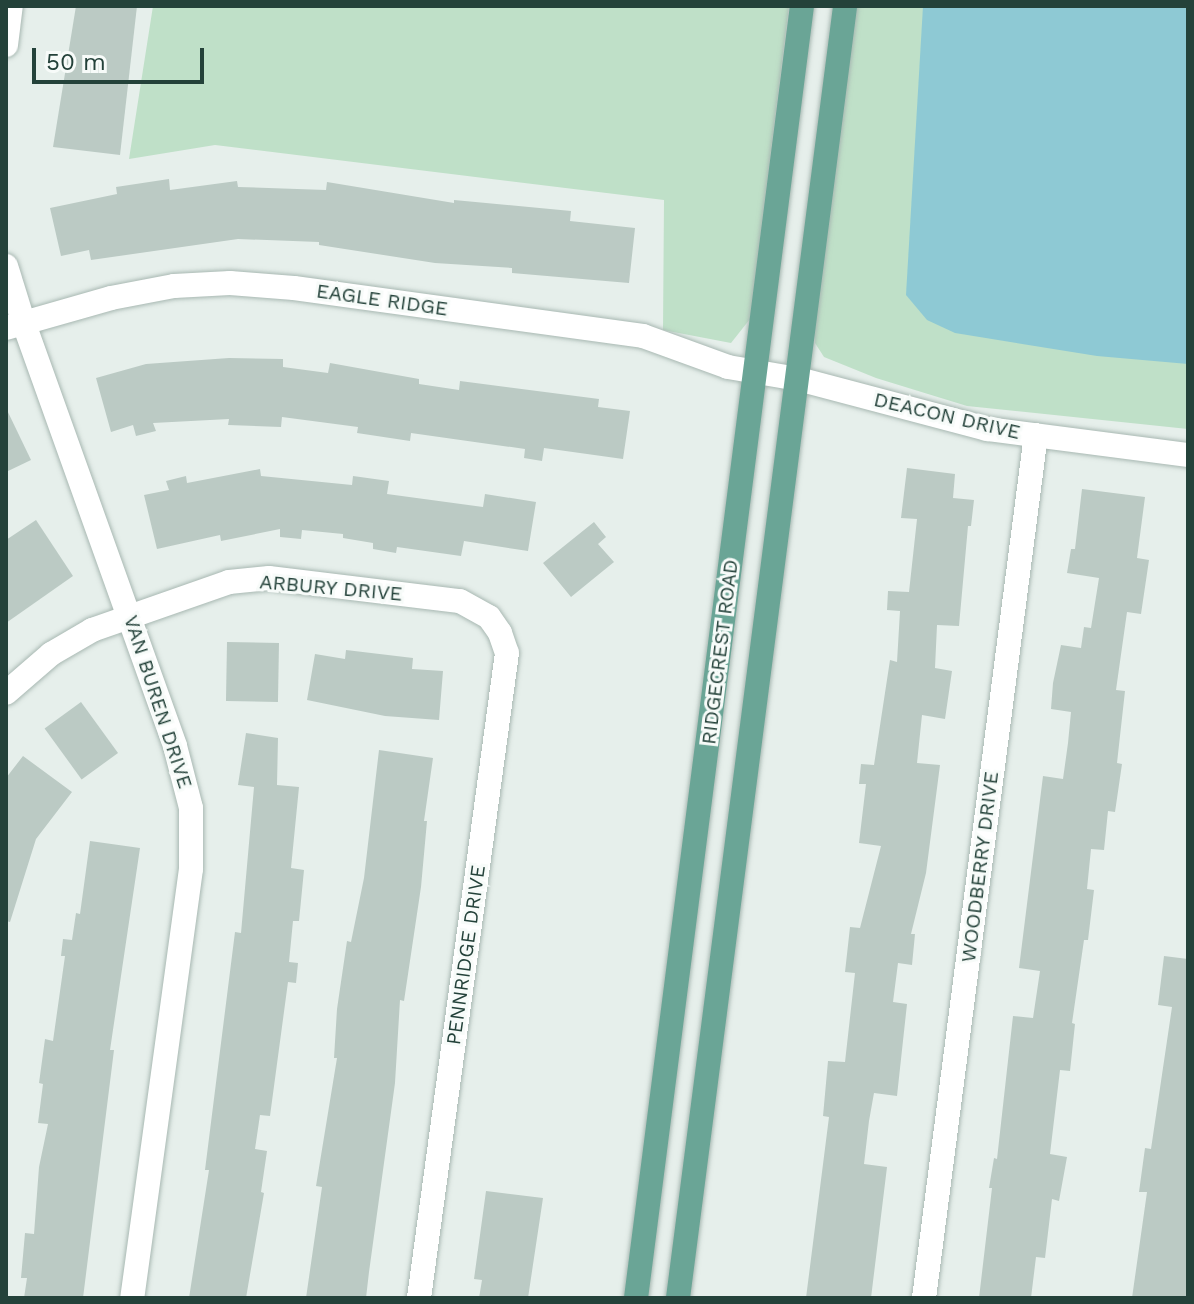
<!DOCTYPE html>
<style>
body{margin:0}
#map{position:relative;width:1194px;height:1304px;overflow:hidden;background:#e6efeb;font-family:"Work Sans",sans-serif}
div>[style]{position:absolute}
.green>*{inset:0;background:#bfe0c8}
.water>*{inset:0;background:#8ec9d4}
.building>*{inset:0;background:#bbcac4;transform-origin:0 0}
.roads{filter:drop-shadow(0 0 2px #a8b8b2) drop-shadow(0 0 2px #a8b8b2)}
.minor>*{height:24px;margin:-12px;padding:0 12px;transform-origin:12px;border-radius:12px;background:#fff}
.major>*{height:24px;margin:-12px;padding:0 12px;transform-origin:12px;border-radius:12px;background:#6aa596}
span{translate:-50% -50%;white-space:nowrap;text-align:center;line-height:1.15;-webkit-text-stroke:6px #f7fbf9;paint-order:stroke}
.street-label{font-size:20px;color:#24423a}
.frame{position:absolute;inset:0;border:8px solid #24423a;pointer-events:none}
.scale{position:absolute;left:32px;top:48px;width:172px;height:36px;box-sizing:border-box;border:4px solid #24423a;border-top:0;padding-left:10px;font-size:24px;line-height:28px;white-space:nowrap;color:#24423a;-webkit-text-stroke:6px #f7fbf9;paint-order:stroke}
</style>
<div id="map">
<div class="green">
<div style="clip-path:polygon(153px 6px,789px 6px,750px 319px,731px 343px,663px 330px,664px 200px,215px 145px,129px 159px)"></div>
<div style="clip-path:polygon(855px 6px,1188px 6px,1188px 429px,967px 406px,876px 378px,824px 357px,815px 343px,814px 322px)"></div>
</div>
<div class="water">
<div style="clip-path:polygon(923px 6px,1188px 6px,1188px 364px,1097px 356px,955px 333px,927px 320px,906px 295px)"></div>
</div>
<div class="building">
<div style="clip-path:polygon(76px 6px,137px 6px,120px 155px,53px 147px)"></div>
<div style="clip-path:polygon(169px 179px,170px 190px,237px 181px,238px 187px,326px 190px,327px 182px,454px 203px,454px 200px,571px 211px,570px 221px,635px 228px,629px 283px,512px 273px,512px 268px,435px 263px,319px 245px,319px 242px,238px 239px,91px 260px,89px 250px,61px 256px,50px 208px,117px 194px,116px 187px)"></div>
<div style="clip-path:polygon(229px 358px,283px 359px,283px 367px,328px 373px,330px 363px,419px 379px,419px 384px,459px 390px,460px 381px,599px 399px,598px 407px,630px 411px,623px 459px,544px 448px,542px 461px,524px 458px,525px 449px,411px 433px,410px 441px,357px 433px,358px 427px,282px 417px,281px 427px,228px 425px,229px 419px,153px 423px,156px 431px,136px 436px,133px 425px,111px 432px,96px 378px,146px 364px)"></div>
<div style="clip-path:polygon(6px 408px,31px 460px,6px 472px)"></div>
<div style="clip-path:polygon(907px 468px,955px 474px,953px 498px,974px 500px,971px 526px,968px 526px,959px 626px,937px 625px,935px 668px,952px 671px,945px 719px,922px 715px,917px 763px,940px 765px,926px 873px,911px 934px,915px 934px,912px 965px,898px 963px,893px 1002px,907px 1004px,897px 1096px,874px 1093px,869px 1121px,864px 1164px,887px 1167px,871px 1298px,806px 1298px,829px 1117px,823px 1116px,828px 1061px,845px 1062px,855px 973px,845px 972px,850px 927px,860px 928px,881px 846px,859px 843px,866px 784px,859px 784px,861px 764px,874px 765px,890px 660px,897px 662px,900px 611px,887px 610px,888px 591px,909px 592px,917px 519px,901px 518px)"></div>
<div style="clip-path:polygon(260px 469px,261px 476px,352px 485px,353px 476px,389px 481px,387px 494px,483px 507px,485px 494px,536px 502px,528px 551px,464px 541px,461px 556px,397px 547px,396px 553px,373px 549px,373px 543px,343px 538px,343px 534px,302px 530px,301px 539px,280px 537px,280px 529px,221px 541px,220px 535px,157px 549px,144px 495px,169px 490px,166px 481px,186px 476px,187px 483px)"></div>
<div style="clip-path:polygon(1082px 489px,1145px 497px,1137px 558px,1149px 560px,1141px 614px,1127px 612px,1116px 690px,1125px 691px,1117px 763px,1122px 764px,1115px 812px,1108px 811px,1104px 850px,1091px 849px,1087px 889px,1094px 890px,1088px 940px,1084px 940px,1072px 1023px,1075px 1024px,1070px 1071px,1060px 1070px,1050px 1154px,1067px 1157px,1059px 1201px,1052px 1199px,1045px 1258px,1036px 1257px,1031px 1298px,979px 1298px,992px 1188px,989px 1188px,994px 1158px,997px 1159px,1013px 1016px,1033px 1018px,1040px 971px,1019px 968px,1043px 776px,1063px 779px,1068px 743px,1071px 712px,1051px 709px,1053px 683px,1061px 645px,1081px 648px,1084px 627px,1091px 628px,1099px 578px,1067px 573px,1071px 549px,1075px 549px)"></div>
<div style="clip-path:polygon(36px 520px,73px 576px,6px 623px,6px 540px)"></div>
<div style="clip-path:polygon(594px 522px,606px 537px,598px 544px,614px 562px,571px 597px,543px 563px)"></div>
<div style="left:227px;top:642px;width:52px;height:59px;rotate:1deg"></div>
<div style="clip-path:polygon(346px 650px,413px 658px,412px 669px,443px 671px,439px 720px,385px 716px,307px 700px,315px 654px,345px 659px)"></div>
<div style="left:81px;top:702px;width:63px;height:45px;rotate:54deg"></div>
<div style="clip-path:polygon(246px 733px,278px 738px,277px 785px,299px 787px,291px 868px,304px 870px,299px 921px,293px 921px,289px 962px,298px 963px,296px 983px,288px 982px,270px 1116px,260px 1115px,255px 1149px,267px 1151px,261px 1192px,264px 1193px,246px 1298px,189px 1298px,209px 1170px,205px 1170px,235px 932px,241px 933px,254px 787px,238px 785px)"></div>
<div style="clip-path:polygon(379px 750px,433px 758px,424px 821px,427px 821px,421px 887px,404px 1001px,400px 1000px,395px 1083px,369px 1272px,366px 1298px,306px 1298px,322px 1187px,316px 1186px,337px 1058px,334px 1058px,337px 1009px,347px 941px,351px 942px,364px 878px)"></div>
<div style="clip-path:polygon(23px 756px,72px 792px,36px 839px,10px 922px,6px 921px,6px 778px)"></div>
<div style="clip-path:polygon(90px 841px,140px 848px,110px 1050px,114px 1050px,83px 1298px,24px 1298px,27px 1278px,21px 1278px,25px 1233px,34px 1234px,39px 1167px,48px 1124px,38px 1123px,43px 1084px,39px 1083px,45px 1039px,53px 1041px,65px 956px,61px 956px,63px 939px,72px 940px,76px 913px,80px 914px)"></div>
<div style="clip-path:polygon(1164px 956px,1188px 959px,1188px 1298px,1132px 1298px,1147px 1192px,1139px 1192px,1145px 1148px,1151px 1149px,1172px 1007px,1158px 1005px)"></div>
<div style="clip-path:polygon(486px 1191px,543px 1198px,528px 1298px,479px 1298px,482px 1280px,474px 1279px)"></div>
</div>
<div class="roads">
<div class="minor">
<div style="left:6px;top:45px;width:39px;rotate:-83deg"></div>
<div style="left:6px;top:266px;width:58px;rotate:72.8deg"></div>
<div style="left:23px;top:321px;width:451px;rotate:70.3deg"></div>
<div style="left:175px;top:746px;width:64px;rotate:75.5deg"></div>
<div style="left:191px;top:808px;width:61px;rotate:90deg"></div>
<div style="left:191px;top:869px;width:433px;rotate:97.8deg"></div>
<div style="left:6px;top:328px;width:109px;rotate:-15.9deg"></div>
<div style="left:111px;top:298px;width:64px;rotate:-10.8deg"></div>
<div style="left:174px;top:286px;width:56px;rotate:-3.1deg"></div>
<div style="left:230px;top:283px;width:64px;rotate:4.5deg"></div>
<div style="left:294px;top:288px;width:352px;rotate:7.8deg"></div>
<div style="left:643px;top:336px;width:90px;rotate:20deg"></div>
<div style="left:728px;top:367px;width:71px;rotate:9.7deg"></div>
<div style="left:798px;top:379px;width:196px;rotate:14.8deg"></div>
<div style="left:987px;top:429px;width:203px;rotate:7.4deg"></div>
<div style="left:6px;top:693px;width:60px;rotate:-40.9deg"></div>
<div style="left:51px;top:654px;width:48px;rotate:-30.3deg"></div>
<div style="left:92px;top:630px;width:145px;rotate:-19.3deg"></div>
<div style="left:229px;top:582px;width:40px;rotate:-5.7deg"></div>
<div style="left:269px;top:578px;width:192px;rotate:6.9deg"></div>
<div style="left:460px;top:601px;width:33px;rotate:29deg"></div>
<div style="left:489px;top:617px;width:19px;rotate:55deg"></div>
<div style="left:500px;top:633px;width:21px;rotate:71deg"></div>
<div style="left:507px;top:653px;width:651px;rotate:97.77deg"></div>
<div style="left:924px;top:1298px;width:870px;rotate:-82.61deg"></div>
</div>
<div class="major">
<div style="left:636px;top:1298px;width:1303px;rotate:-82.68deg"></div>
<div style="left:678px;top:1298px;width:1303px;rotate:-82.63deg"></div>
</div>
</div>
<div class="street-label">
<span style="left:382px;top:300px;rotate:8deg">EAGLE RIDGE</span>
<span style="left:947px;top:416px;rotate:13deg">DEACON DRIVE</span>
<span style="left:331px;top:588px;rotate:5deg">ARBURY DRIVE</span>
<span style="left:720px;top:652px;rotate:-83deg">RIDGECREST ROAD</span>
<span style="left:158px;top:702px;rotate:72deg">VAN BUREN DRIVE</span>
<span style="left:980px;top:867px;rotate:-83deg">WOODBERRY DRIVE</span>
<span style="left:466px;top:955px;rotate:-82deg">PENNRIDGE DRIVE</span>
</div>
<div class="frame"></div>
<div class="scale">50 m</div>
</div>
